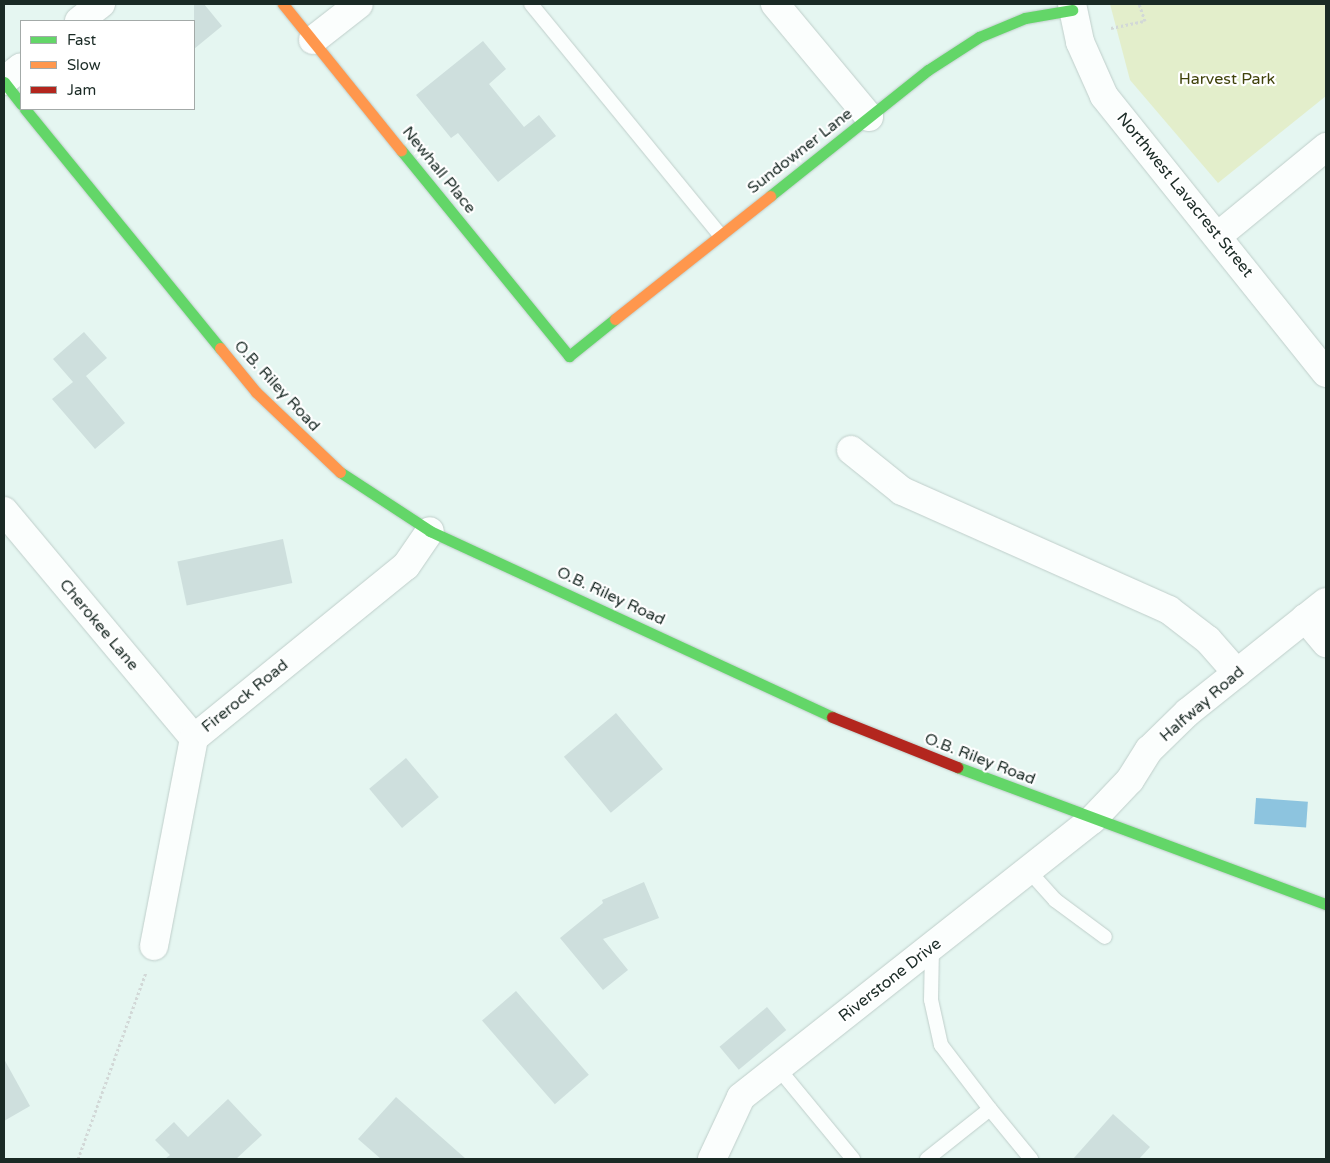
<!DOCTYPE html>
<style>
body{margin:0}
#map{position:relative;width:1330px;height:1163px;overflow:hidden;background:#e5f6f1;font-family:"Varela Round",sans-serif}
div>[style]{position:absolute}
.green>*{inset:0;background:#e3eecb}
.water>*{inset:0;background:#8dc4df;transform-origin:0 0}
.building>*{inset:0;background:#cedfdd;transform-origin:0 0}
.path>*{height:3px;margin-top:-1.5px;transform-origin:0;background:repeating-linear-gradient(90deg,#d2d8d7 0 2.5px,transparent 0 5px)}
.roads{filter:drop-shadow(0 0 1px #bfceca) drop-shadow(0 0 1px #bfceca)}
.lane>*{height:14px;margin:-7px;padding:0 7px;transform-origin:7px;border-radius:7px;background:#fbfefd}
.street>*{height:28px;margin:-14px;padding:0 14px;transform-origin:14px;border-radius:14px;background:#fbfefd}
.fast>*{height:11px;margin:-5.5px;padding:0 5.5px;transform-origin:5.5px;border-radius:5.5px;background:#63d668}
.slow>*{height:11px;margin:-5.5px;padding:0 5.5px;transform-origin:5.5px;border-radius:5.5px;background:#ff974d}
.jam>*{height:11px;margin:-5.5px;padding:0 5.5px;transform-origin:5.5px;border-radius:5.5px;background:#b3261e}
span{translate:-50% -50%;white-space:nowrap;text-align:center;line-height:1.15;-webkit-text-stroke:4.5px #fff;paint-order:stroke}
.park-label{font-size:16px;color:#40430b}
.street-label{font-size:16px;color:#1a2a25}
.frame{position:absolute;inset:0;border:5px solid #1a2a25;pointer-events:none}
.legend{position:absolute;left:20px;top:20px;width:175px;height:90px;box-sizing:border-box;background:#fff;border:1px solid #a3aaa8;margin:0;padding:6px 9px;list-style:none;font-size:15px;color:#1a2a25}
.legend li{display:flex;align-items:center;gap:10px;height:25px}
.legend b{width:25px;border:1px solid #a3aaa8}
</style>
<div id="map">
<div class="green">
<div style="clip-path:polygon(1110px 4px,1326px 4px,1326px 96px,1218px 183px,1130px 80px)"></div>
</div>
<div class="water">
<div style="left:1256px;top:798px;width:52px;height:26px;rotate:4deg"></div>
</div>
<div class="building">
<div style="clip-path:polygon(194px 4px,204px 4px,222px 26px,194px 49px)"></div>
<div style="clip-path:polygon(483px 41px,506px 69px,489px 84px,524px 127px,539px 115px,556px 136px,498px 182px,458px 133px,451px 138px,416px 95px)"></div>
<div style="clip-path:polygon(84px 332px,107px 358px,86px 376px,125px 423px,95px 449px,52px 399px,73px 382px,53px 359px)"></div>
<div style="left:283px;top:539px;width:45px;height:108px;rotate:78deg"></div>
<div style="left:616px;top:713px;width:73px;height:68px;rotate:50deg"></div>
<div style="left:406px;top:758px;width:51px;height:48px;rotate:50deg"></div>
<div style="clip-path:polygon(644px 882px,659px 918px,603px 939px,628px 970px,603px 990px,560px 938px,603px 903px,602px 900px)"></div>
<div style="left:516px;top:991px;width:111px;height:45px;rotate:49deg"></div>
<div style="left:767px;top:1007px;width:30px;height:62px;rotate:50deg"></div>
<div style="clip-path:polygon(4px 1059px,30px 1106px,4px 1121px)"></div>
<div style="clip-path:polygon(396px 1097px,466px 1159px,381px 1159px,358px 1139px)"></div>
<div style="clip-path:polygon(228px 1099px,262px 1135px,236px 1159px,165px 1159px,170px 1155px,155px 1140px,174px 1122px,188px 1137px)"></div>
<div style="clip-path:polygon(1113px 1114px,1150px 1147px,1139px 1159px,1073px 1159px)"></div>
</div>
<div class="path">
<div style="left:1111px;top:28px;width:35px;rotate:-12deg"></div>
<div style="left:1145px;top:21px;width:18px;rotate:-109deg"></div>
<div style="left:78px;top:1159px;width:199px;rotate:-70deg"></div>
</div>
<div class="roads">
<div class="lane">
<div style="left:531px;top:4px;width:297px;rotate:50.7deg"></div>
<div style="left:1029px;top:871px;width:39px;rotate:48deg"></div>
<div style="left:1055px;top:900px;width:62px;rotate:36.5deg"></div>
<div style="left:778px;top:1068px;width:118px;rotate:50.5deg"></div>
<div style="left:990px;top:1109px;width:65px;rotate:50.6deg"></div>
<div style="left:927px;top:1159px;width:80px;rotate:-38.4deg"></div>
<div style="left:990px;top:1109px;width:81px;rotate:-127.4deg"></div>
<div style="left:941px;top:1045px;width:46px;rotate:-102.5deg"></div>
<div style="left:931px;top:1000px;width:53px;rotate:-88.9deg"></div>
</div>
<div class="street">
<div style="left:775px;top:4px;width:147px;rotate:50.2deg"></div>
<div style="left:1072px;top:4px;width:39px;rotate:78deg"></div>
<div style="left:1080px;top:42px;width:59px;rotate:66deg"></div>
<div style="left:1104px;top:96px;width:355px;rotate:51.3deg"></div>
<div style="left:79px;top:21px;width:28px;rotate:-38deg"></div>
<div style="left:313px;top:40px;width:58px;rotate:-38deg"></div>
<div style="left:4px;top:81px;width:22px;rotate:-39deg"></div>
<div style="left:1219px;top:235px;width:139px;rotate:-39.4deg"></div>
<div style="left:851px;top:450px;width:65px;rotate:38.8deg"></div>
<div style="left:902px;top:491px;width:292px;rotate:24deg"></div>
<div style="left:1169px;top:610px;width:49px;rotate:37.6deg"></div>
<div style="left:1208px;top:640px;width:44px;rotate:48.7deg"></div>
<div style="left:4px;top:511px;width:296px;rotate:50.1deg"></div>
<div style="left:1305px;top:618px;width:33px;rotate:50deg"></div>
<div style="left:154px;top:946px;width:212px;rotate:-79.1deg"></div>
<div style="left:194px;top:738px;width:273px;rotate:-39.1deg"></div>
<div style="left:406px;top:566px;width:42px;rotate:-55.6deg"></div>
<div style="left:712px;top:1159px;width:68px;rotate:-64.9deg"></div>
<div style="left:741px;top:1097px;width:447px;rotate:-38.3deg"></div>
<div style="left:1092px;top:820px;width:55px;rotate:-46.5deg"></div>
<div style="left:1130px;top:780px;width:36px;rotate:-58deg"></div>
<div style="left:1149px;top:750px;width:54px;rotate:-44.3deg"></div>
<div style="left:1188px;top:712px;width:176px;rotate:-38.6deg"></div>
</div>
<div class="fast">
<div style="left:4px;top:82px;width:28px;rotate:52deg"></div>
<div style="left:25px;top:109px;width:308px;rotate:50.8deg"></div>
<div style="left:401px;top:150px;width:266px;rotate:50.8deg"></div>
<div style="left:569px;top:356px;width:59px;rotate:-38.8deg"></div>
<div style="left:770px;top:196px;width:202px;rotate:-38.6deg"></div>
<div style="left:928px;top:70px;width:61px;rotate:-32.9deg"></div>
<div style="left:979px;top:37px;width:50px;rotate:-22.4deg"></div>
<div style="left:1025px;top:18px;width:48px;rotate:-9.7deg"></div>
<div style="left:340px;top:472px;width:108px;rotate:33.2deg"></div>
<div style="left:430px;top:531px;width:443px;rotate:24.8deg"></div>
<div style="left:957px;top:767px;width:394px;rotate:20.4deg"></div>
</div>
<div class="slow">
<div style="left:283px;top:4px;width:188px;rotate:51.1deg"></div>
<div style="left:615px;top:319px;width:198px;rotate:-38.4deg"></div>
<div style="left:220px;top:348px;width:57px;rotate:50.7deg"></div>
<div style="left:256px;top:392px;width:116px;rotate:43.6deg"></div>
</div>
<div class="jam">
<div style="left:832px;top:717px;width:135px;rotate:21.8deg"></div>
</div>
</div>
<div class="park-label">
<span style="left:1227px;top:79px">Harvest Park</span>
</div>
<div class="street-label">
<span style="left:800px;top:151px;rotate:-38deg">Sundowner Lane</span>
<span style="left:439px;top:170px;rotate:51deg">Newhall Place</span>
<span style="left:1185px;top:195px;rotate:51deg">Northwest Lavacrest Street</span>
<span style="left:277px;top:386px;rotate:47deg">O.B. Riley Road</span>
<span style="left:611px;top:596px;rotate:25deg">O.B. Riley Road</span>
<span style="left:99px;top:625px;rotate:50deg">Cherokee Lane</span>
<span style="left:245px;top:696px;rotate:-39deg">Firerock Road</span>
<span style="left:1202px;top:704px;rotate:-41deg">Halfway Road</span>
<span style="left:980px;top:759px;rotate:21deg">O.B. Riley Road</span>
<span style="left:890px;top:980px;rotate:-38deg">Riverstone Drive</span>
</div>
<div class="frame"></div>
<ul class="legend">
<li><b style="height:6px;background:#63d668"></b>Fast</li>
<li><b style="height:6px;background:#ff974d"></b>Slow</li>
<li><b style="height:6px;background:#b3261e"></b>Jam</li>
</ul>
</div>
